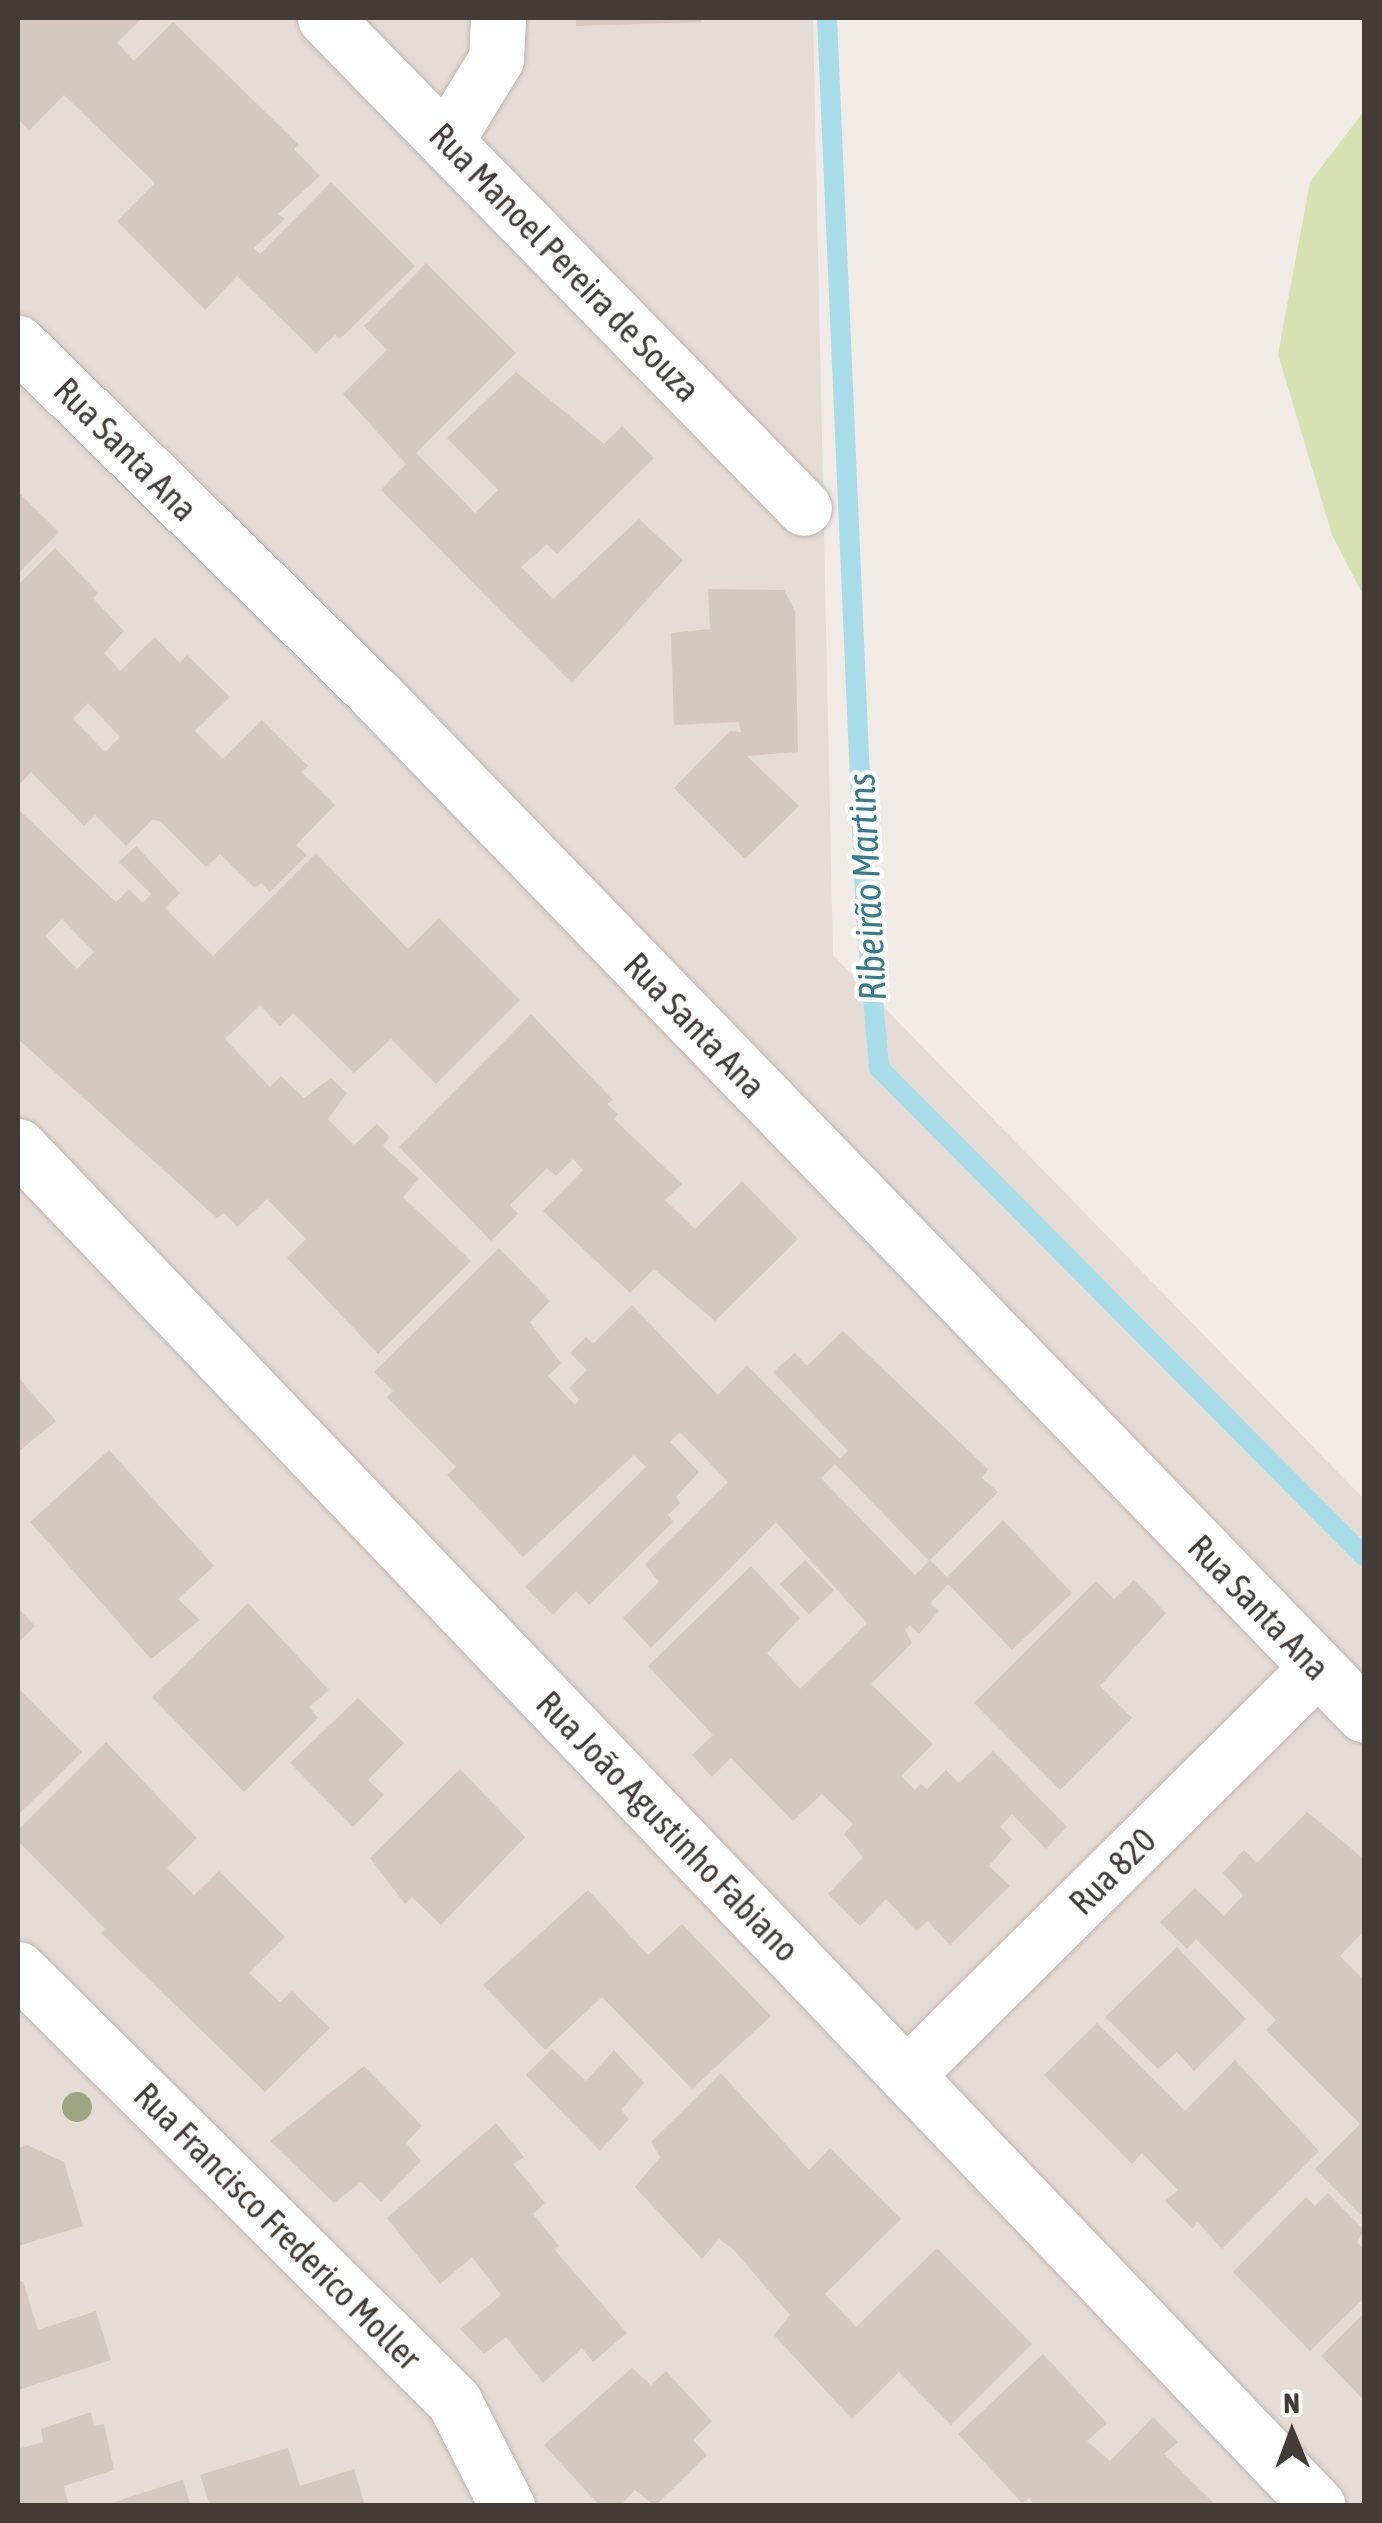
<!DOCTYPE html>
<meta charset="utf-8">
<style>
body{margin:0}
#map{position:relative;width:1382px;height:2523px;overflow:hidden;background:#f1ebe6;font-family:"Asap Condensed",sans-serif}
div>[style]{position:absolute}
.residential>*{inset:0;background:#e5dcd5}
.green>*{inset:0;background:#d7e2b3}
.stream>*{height:20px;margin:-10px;padding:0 10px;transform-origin:10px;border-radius:10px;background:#a8dce8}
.building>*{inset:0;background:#d5c8c0;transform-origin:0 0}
.roads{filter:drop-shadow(0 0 2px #bfb4ad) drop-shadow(0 0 2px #bfb4ad)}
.minor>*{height:55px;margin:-27.5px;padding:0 27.5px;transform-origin:27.5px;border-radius:27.5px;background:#fff}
.trees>*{width:30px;height:30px;margin:-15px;border-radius:50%;background:#9ca782}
span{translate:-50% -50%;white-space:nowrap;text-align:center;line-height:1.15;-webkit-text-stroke:9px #fff;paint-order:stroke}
.street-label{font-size:35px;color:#433b36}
.water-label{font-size:38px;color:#347c8e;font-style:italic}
.frame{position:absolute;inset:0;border:20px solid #433b36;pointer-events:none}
.north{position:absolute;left:1242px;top:2383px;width:100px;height:100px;-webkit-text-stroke:8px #fff;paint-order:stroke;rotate:359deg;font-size:28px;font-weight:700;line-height:40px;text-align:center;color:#433b36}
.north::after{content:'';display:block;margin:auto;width:35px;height:45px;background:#433b36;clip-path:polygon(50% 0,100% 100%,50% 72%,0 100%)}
</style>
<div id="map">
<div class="residential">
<div style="clip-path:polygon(18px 18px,813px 18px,833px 955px,1364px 1499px,1364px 2505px,18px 2505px)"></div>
</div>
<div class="green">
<div style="clip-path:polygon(1364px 111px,1364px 597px,1332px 535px,1278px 354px,1310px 182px)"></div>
</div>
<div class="stream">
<div style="left:827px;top:18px;width:901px;rotate:87.52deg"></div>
<div style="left:866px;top:918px;width:151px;rotate:85deg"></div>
<div style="left:879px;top:1068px;width:688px;rotate:45.18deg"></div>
</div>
<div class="building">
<div style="clip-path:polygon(18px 18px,142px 18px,117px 43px,134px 61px,173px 22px,299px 145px,294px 149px,320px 176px,278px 214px,285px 219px,254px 248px,260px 254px,331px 182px,415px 266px,340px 339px,335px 335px,316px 353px,237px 276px,205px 310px,117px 221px,155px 183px,64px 95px,29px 131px,18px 119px)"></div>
<div style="clip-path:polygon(576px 18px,701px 18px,701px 22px,576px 26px)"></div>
<div style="clip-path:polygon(426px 263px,516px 353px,416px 453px,475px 513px,498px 490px,447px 438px,516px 372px,604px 444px,622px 426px,654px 458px,557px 554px,547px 544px,521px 567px,553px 599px,639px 519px,683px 560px,572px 683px,381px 490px,406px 464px,343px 394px,387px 350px,364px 326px)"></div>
<div style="clip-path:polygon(18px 492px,59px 532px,18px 574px)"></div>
<div style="clip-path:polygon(evenodd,55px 548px,98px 593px,93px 598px,124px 631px,104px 653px,120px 671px,155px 637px,180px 663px,187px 655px,230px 697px,195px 731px,223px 759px,262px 720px,308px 766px,301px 772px,335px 805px,296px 845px,307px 855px,270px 892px,261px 883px,255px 888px,220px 854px,206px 867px,160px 821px,152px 820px,126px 846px,95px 815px,84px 826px,31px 772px,18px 786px,18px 585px,55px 548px,88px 703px,120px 737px,105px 752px,73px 719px,88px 703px)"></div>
<div style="clip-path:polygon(708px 589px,784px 590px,795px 611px,798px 752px,747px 756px,799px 806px,745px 859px,674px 788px,730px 731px,741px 732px,739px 722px,674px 725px,671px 633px,710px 629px)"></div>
<div style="clip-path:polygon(evenodd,18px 809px,116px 902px,129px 889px,143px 903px,151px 894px,119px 862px,136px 846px,180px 893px,165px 908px,213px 956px,316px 853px,408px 949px,439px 918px,520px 1000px,436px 1084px,391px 1039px,354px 1073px,293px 1013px,280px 1026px,260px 1005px,225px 1039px,270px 1087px,281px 1076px,304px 1098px,331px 1078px,347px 1093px,328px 1119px,354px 1145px,377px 1124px,390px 1137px,383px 1146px,419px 1179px,403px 1197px,471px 1261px,378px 1354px,287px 1258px,306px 1239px,267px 1199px,237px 1227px,224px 1213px,217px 1218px,18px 1039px,18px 809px,62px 919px,94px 952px,77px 969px,45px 936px,62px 919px)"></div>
<div style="clip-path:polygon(531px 1014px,613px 1100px,607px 1104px,618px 1114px,614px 1119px,682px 1184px,665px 1200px,695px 1229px,742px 1181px,798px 1239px,715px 1321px,654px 1269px,630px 1293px,543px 1211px,583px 1170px,573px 1159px,556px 1176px,547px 1168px,510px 1205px,518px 1214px,491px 1241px,399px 1147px)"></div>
<div style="clip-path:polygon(499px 1248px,550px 1301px,530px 1322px,561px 1363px,548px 1376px,575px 1405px,579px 1399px,569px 1388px,587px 1370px,570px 1353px,586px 1337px,593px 1344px,632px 1305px,718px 1395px,747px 1365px,840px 1459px,848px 1451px,773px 1372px,795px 1353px,807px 1366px,843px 1331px,988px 1469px,982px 1478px,998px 1492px,929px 1561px,835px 1464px,821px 1478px,915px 1575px,930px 1560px,947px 1577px,1003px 1520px,1072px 1593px,1012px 1650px,948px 1584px,930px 1604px,939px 1611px,919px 1634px,910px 1625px,905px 1630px,912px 1643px,871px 1684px,933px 1744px,901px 1776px,915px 1790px,921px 1784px,927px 1789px,946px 1770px,959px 1783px,993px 1751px,1067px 1827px,1046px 1849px,1012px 1814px,1000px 1827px,1012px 1839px,989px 1866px,1010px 1886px,950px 1945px,928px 1921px,916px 1931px,886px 1899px,860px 1926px,828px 1894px,863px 1857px,844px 1834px,853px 1824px,822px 1794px,793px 1821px,731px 1758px,712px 1777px,692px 1755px,713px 1735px,648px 1666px,751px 1566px,800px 1618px,767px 1653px,800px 1689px,867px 1623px,776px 1522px,651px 1648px,623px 1618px,659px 1582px,645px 1564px,728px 1482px,680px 1432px,670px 1442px,699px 1472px,676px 1497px,680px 1503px,668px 1515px,673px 1522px,589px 1605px,576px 1591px,553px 1615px,525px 1587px,646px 1467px,634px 1455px,523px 1557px,447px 1475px,456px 1467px,387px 1397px,393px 1391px,374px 1372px)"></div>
<div style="clip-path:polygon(18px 1377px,56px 1421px,18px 1452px)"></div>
<div style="clip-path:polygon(109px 1450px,214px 1566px,178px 1599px,200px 1620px,151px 1659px,30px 1522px)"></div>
<div style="left:805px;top:1560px;width:42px;height:35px;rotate:46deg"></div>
<div style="clip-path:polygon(1134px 1580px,1166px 1613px,1100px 1686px,1132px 1718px,1060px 1790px,974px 1703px,1096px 1581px,1114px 1599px)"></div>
<div style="clip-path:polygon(248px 1603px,329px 1690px,309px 1707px,318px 1718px,244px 1792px,152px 1697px)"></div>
<div style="clip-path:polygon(18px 1608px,35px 1626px,18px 1643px)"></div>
<div style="clip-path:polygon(18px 1688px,82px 1752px,18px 1815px)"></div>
<div style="clip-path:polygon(358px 1698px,404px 1743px,368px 1780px,384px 1795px,353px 1827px,290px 1763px)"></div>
<div style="clip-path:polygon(106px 1742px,197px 1838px,167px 1868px,194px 1895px,219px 1871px,285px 1937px,249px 1973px,280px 2002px,292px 1991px,330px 2028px,265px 2092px,101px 1933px,105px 1929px,18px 1841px,18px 1830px)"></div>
<div style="clip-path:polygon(460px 1769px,525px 1837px,441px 1925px,412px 1897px,405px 1904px,370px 1858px)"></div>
<div style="clip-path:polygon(1307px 1812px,1364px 1859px,1364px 1931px,1340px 1956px,1364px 1980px,1364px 2218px,1315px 2169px,1360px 2124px,1266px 2030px,1276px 2020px,1196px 1939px,1187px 1949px,1160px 1922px,1195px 1888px,1224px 1916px,1243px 1895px,1223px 1873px,1244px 1850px,1257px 1863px)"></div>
<div style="clip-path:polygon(588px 1890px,648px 1955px,682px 1924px,771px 2016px,692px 2089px,602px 1997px,545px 2050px,483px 1985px)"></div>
<div style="clip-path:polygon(1177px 1947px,1246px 2019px,1194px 2071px,1177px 2052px,1158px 2069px,1105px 2017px)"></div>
<div style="clip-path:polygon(1097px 2023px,1185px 2111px,1235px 2060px,1319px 2151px,1222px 2249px,1197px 2221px,1193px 2229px,1165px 2201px,1178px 2190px,1142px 2153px,1132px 2164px,1044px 2075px)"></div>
<div style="clip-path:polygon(552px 2049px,586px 2081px,614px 2050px,644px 2083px,621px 2110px,629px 2119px,600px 2151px,526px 2075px)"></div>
<div style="clip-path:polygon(364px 2066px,422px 2126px,406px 2143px,421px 2161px,381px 2202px,361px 2182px,334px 2203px,270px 2141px)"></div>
<div style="clip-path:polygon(721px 2073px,809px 2170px,830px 2148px,901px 2219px,825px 2294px,856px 2327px,937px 2248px,1032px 2344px,951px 2425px,899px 2372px,852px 2419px,774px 2335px,790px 2315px,733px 2249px,719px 2239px,702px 2259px,635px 2187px,660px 2157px,651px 2142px)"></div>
<div style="clip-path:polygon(496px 2123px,524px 2157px,513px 2164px,545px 2203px,533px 2214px,559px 2246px,554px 2249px,627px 2333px,593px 2362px,582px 2348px,543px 2383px,506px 2337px,484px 2354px,460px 2329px,501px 2295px,472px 2257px,440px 2284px,387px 2218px)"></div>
<div style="clip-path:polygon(27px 2145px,64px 2162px,83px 2226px,18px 2246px,18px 2148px)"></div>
<div style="clip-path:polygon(1328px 2193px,1364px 2230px,1357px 2242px,1364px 2250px,1364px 2298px,1310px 2351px,1233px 2272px,1306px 2197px,1315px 2206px)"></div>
<div style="clip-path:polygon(23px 2281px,38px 2330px,96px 2311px,111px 2360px,18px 2390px,18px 2282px)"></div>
<div style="clip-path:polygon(1364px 2313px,1364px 2400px,1321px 2356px)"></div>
<div style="clip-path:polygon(1043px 2354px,1107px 2423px,1087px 2441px,1110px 2461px,1153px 2417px,1178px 2442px,1164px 2454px,1217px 2506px,1035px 2506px,1029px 2498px,1022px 2503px,958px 2434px)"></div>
<div style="clip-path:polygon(632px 2368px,651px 2385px,666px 2371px,712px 2421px,693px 2440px,707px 2455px,655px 2506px,635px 2490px,620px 2506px,600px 2506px,544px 2445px)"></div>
<div style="clip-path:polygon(91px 2412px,94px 2426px,104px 2424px,114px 2470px,64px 2486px,69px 2506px,18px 2506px,18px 2449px,43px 2442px,41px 2429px)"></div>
<div style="clip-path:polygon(288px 2448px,300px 2486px,354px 2469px,365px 2506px,210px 2506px,200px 2475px)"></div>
<div style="clip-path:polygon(183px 2480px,191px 2506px,105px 2506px,105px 2505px)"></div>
</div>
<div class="roads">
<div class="minor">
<div style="left:325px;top:18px;width:685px;rotate:45.65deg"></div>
<div style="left:447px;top:139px;width:94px;rotate:-58.5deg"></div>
<div style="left:496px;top:59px;width:41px;rotate:-87.2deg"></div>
<div style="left:18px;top:343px;width:501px;rotate:44.51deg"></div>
<div style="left:375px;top:694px;width:1421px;rotate:45.91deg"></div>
<div style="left:18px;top:1146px;width:1881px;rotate:46.29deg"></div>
<div style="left:18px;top:1969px;width:614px;rotate:44.74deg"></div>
<div style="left:454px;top:2401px;width:118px;rotate:63.2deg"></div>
<div style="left:906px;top:2075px;width:578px;rotate:-44.72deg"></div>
</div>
</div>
<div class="trees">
<div style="left:77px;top:2107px"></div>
</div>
<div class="street-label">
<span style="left:565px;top:262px;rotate:46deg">Rua Manoel Pereira de Souza</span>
<span style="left:126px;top:449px;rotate:45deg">Rua Santa Ana</span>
<span style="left:695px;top:1025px;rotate:46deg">Rua Santa Ana</span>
<span style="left:1259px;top:1607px;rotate:46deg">Rua Santa Ana</span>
<span style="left:668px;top:1826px;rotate:46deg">Rua João Agustinho Fabiano</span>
<span style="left:1112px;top:1871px;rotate:-45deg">Rua 820</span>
<span style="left:278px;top:2226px;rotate:45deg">Rua Francisco Frederico Moller</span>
</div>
<div class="water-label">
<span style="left:867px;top:887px;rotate:-93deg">Ribeirão Martins</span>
</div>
<div class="frame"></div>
<div class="north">N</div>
</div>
